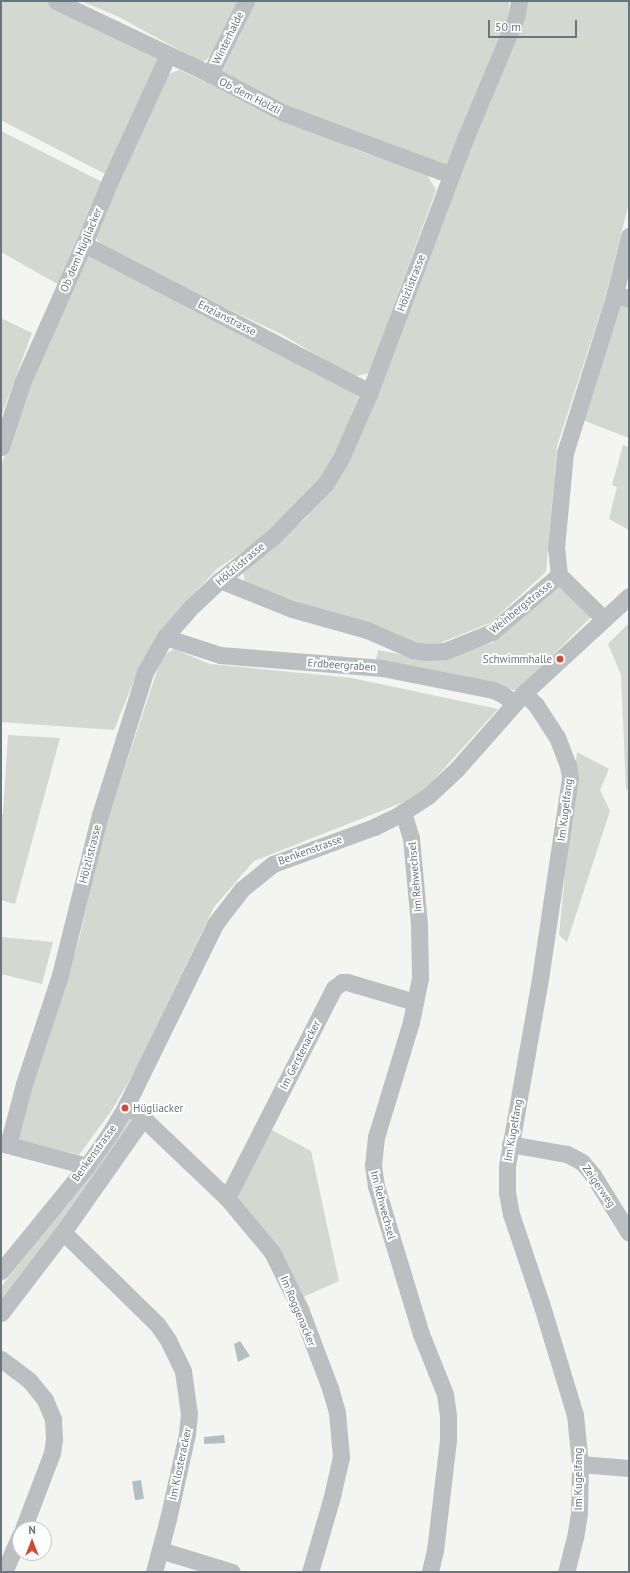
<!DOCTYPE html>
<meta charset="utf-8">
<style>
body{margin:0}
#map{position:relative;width:630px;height:1573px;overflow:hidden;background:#f4f4f0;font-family:"PT Sans",sans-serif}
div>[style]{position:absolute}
.green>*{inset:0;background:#d3d8d0}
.water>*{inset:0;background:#b2bfc2;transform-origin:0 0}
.minor>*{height:17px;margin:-8.5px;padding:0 8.5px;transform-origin:8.5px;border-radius:8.5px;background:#bbbfc2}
.dots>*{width:11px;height:11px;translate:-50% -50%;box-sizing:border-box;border:2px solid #fff;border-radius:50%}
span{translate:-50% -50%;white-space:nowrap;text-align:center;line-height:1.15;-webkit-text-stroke:4px #fff;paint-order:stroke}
.street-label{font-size:11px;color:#66757e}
.poi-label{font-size:11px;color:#66757e}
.right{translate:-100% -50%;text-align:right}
.left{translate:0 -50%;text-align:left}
.frame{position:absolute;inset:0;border:2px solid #66757e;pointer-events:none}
.north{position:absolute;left:12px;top:1521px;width:40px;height:40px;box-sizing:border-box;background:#fff;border:1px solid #c2c8cb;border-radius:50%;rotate:0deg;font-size:11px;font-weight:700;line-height:16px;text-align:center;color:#66757e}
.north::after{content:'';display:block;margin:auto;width:14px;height:18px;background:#d14c33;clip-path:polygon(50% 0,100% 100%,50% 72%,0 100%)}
.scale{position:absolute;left:488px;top:20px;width:89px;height:18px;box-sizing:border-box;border:2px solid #66757e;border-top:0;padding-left:5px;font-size:12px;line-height:14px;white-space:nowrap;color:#66757e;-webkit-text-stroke:3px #fff;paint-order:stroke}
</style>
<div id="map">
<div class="green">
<div style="clip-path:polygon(1px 1px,46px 1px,163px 56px,105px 174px,1px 120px)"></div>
<div style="clip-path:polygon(81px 1px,240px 1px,212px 55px,203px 62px,194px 58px,117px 16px)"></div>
<div style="clip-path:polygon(251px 1px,509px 1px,509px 13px,446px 167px,331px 126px,215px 73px)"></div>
<div style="clip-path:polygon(525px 1px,629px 1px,629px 202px,606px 295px,557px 446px,546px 572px,490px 623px,440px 643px,420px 646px,245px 583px,243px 572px,306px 518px,343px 468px)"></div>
<div style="clip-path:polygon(179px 70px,359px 151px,426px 173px,436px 190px,369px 373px,353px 377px,283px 335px,222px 306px,102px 245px,96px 238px,98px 224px,153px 104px,169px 74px)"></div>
<div style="clip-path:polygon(1px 131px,104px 183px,61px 286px,1px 252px)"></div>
<div style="clip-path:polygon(88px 253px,359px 395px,335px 457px,310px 492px,266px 535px,217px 569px,189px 599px,139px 668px,114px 730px,1px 722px,1px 467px,28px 380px)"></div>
<div style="clip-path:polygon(618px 300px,629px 300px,629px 438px,580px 419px)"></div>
<div style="clip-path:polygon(1px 318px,32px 333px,1px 417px)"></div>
<div style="clip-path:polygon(623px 445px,629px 447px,629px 530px,609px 519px,617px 487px,612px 485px)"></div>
<div style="clip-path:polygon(558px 583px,591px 617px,517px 691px,489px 683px,376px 660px,378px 650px,424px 659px,492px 643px)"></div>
<div style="clip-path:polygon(629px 623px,629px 790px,626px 789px,621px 675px,608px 644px)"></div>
<div style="clip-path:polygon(174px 649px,210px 664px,352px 678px,498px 709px,419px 796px,254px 861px,214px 907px,134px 1072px,112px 1110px,79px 1155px,16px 1139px,79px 940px,106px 824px,162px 656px)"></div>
<div style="clip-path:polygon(8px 735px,60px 738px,15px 904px,1px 900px,1px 814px,3px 814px)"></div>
<div style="clip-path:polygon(577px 752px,609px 769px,600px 790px,610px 811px,567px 942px,559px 935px)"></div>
<div style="clip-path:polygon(1px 937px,53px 942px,42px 984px,1px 974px)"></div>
<div style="clip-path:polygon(128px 1117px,132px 1118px,131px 1123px,1px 1305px,1px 1287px,82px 1183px)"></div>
<div style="clip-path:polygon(270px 1129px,311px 1151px,339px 1281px,303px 1297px,235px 1197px)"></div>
</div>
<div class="water">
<div style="clip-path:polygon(240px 1341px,250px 1356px,238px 1362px,234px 1344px)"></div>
<div style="clip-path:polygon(224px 1435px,225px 1443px,204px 1444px,204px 1437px)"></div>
<div style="left:141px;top:1480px;width:19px;height:9px;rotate:81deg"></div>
</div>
<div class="minor">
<div style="left:56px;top:1px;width:170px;rotate:25.4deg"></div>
<div style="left:210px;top:74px;width:84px;rotate:27.8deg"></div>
<div style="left:284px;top:113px;width:178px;rotate:20.4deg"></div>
<div style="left:210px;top:74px;width:81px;rotate:-63.7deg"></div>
<div style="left:84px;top:244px;width:321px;rotate:27.4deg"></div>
<div style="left:615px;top:293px;width:15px;rotate:23deg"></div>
<div style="left:1px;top:447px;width:67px;rotate:-71.8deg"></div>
<div style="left:22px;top:383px;width:152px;rotate:-66deg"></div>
<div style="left:84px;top:244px;width:68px;rotate:-67.6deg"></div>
<div style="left:110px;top:181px;width:139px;rotate:-65.3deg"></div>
<div style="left:220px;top:580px;width:78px;rotate:21.9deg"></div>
<div style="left:292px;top:609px;width:78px;rotate:15.6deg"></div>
<div style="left:367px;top:630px;width:50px;rotate:23.5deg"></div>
<div style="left:413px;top:650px;width:12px;rotate:9deg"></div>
<div style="left:425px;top:652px;width:20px;rotate:-3deg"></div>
<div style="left:445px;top:651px;width:51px;rotate:-22deg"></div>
<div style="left:492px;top:632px;width:88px;rotate:-40.4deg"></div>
<div style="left:604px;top:619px;width:63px;rotate:-135.6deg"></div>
<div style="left:559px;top:575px;width:27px;rotate:-96deg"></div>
<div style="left:556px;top:548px;width:95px;rotate:-84.6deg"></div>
<div style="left:565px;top:453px;width:168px;rotate:-72.6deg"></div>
<div style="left:615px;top:293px;width:59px;rotate:-76.2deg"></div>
<div style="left:165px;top:637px;width:58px;rotate:18.1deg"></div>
<div style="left:220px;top:655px;width:163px;rotate:4.6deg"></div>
<div style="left:382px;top:668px;width:113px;rotate:11.2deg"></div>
<div style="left:493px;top:690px;width:10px;rotate:24deg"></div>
<div style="left:502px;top:694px;width:16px;rotate:35deg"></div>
<div style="left:524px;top:693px;width:17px;rotate:45deg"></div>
<div style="left:536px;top:705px;width:38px;rotate:57deg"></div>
<div style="left:557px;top:737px;width:30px;rotate:69deg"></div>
<div style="left:568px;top:765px;width:13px;rotate:81deg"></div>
<div style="left:570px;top:778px;width:203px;rotate:98.5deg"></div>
<div style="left:540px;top:979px;width:190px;rotate:100deg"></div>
<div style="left:507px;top:1166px;width:26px;rotate:90deg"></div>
<div style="left:507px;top:1192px;width:22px;rotate:80deg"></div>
<div style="left:511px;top:1214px;width:94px;rotate:71.4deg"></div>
<div style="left:541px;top:1303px;width:117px;rotate:73.1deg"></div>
<div style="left:575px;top:1415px;width:49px;rotate:84.2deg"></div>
<div style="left:580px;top:1464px;width:49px;rotate:91.2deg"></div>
<div style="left:579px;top:1513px;width:24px;rotate:99deg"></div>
<div style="left:575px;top:1537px;width:36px;rotate:104deg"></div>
<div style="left:403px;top:812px;width:27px;rotate:73deg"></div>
<div style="left:411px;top:838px;width:87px;rotate:84.7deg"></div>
<div style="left:419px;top:925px;width:53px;rotate:88.9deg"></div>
<div style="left:420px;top:978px;width:45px;rotate:101.6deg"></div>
<div style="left:411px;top:1022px;width:120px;rotate:106.9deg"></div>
<div style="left:376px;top:1137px;width:28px;rotate:96deg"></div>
<div style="left:373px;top:1165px;width:21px;rotate:82deg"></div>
<div style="left:376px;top:1186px;width:155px;rotate:73.1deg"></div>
<div style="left:421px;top:1334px;width:65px;rotate:68.2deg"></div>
<div style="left:445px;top:1394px;width:21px;rotate:82deg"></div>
<div style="left:448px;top:1415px;width:25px;rotate:90deg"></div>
<div style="left:448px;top:1440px;width:111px;rotate:96.7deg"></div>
<div style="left:435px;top:1550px;width:23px;rotate:103deg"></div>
<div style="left:126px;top:1105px;width:21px;rotate:37deg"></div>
<div style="left:143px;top:1118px;width:116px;rotate:43.6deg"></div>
<div style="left:227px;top:1198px;width:70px;rotate:50.2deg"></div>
<div style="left:272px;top:1252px;width:64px;rotate:63.8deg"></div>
<div style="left:300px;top:1309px;width:85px;rotate:69.2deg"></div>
<div style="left:330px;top:1388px;width:26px;rotate:74deg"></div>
<div style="left:337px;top:1413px;width:44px;rotate:84.8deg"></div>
<div style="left:341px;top:1457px;width:37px;rotate:103deg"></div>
<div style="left:333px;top:1493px;width:82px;rotate:106.2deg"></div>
<div style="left:1px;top:1143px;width:89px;rotate:15deg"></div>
<div style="left:510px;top:1144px;width:58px;rotate:10deg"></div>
<div style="left:567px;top:1154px;width:17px;rotate:28deg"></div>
<div style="left:582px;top:1162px;width:17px;rotate:50deg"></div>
<div style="left:593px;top:1175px;width:68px;rotate:58.2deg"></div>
<div style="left:8px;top:1145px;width:63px;rotate:-75.3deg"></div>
<div style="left:24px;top:1084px;width:115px;rotate:-71.7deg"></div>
<div style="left:60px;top:975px;width:165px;rotate:-76deg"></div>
<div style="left:100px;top:815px;width:150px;rotate:-72.5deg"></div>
<div style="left:145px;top:672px;width:40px;rotate:-60.3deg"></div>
<div style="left:165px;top:637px;width:37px;rotate:-49deg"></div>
<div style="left:189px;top:609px;width:42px;rotate:-43.1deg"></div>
<div style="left:220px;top:580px;width:68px;rotate:-39.1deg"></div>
<div style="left:273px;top:537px;width:76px;rotate:-45.5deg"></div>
<div style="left:326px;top:483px;width:31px;rotate:-59deg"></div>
<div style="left:342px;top:456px;width:68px;rotate:-66.5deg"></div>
<div style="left:369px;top:394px;width:272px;rotate:-69.4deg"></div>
<div style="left:465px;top:139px;width:132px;rotate:-67.3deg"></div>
<div style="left:516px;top:17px;width:16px;rotate:-79deg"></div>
<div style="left:227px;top:1198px;width:236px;rotate:-63deg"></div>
<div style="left:334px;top:988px;width:10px;rotate:-37deg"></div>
<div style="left:342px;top:982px;width:5px"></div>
<div style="left:347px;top:982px;width:71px;rotate:16.4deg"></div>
<div style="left:63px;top:1232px;width:132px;rotate:44.4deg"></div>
<div style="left:157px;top:1324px;width:19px;rotate:55deg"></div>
<div style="left:168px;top:1340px;width:34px;rotate:64deg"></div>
<div style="left:183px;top:1371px;width:43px;rotate:82.1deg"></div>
<div style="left:189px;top:1414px;width:20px;rotate:96deg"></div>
<div style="left:187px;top:1434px;width:87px;rotate:102.6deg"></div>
<div style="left:168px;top:1519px;width:55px;rotate:104.8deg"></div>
<div style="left:1px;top:1271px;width:136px;rotate:-50.7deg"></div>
<div style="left:87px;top:1166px;width:40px;rotate:-55.1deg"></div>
<div style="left:110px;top:1133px;width:29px;rotate:-59deg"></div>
<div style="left:125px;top:1108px;width:205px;rotate:-63.9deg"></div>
<div style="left:215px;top:924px;width:44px;rotate:-52.4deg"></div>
<div style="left:242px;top:889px;width:40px;rotate:-39deg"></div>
<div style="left:273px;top:864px;width:108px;rotate:-20.1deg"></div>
<div style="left:374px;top:827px;width:25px;rotate:-26deg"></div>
<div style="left:397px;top:816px;width:37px;rotate:-33deg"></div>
<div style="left:428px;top:796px;width:38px;rotate:-43deg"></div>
<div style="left:456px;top:770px;width:103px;rotate:-48.6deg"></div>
<div style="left:524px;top:693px;width:143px;rotate:-42.7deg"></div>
<div style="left:1px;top:1313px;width:102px;rotate:-52.6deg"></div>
<div style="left:63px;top:1232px;width:139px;rotate:-54.9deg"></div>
<div style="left:1px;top:1359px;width:35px;rotate:37deg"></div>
<div style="left:29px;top:1380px;width:26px;rotate:51deg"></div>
<div style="left:45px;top:1400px;width:21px;rotate:67deg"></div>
<div style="left:53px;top:1419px;width:20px;rotate:87deg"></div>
<div style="left:54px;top:1439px;width:14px;rotate:98deg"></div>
<div style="left:52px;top:1453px;width:81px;rotate:110.9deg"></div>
<div style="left:580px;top:1464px;width:49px;rotate:4.7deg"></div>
<div style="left:160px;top:1550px;width:75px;rotate:17deg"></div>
<div style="left:4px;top:1572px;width:40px;rotate:-66.6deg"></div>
</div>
<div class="dots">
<div style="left:560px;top:659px;background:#d14c33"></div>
<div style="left:125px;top:1108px;background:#d14c33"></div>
</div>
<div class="street-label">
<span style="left:228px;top:38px;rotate:-64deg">Winterhalde</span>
<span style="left:250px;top:96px;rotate:27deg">Ob dem Hölzli</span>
<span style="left:81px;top:250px;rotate:-67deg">Ob dem Hügliacker</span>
<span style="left:411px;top:283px;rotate:-69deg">Hölzlistrasse</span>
<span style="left:227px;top:318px;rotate:27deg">Enzianstrasse</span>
<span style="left:240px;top:564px;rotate:-40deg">Hölzlistrasse</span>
<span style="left:521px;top:607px;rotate:-39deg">Weinbergstrasse</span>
<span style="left:342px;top:665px;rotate:4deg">Erdbeergraben</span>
<span style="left:565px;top:810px;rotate:-83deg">Im Kugelfang</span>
<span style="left:310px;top:850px;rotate:-20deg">Benkenstrasse</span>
<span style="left:90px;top:854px;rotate:-76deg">Hölzlistrasse</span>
<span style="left:415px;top:877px;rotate:-95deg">Im Rehwechsel</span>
<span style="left:300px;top:1055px;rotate:-63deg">Im Gerstenacker</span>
<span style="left:513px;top:1130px;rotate:-80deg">Im Kugelfang</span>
<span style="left:94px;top:1153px;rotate:-54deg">Benkenstrasse</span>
<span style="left:599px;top:1186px;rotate:55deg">Zeigerweg</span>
<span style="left:383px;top:1205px;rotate:75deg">Im Rehwechsel</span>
<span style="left:298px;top:1311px;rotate:67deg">Im Roggenacker</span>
<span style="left:180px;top:1464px;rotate:-78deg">Im Klosteracker</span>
<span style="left:578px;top:1479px;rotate:-90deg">Im Kugelfang</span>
</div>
<div class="poi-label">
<span class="right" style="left:552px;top:659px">Schwimmhalle</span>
<span class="left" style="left:133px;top:1108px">Hügliacker</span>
</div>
<div class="frame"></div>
<div class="north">N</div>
<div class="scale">50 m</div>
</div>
